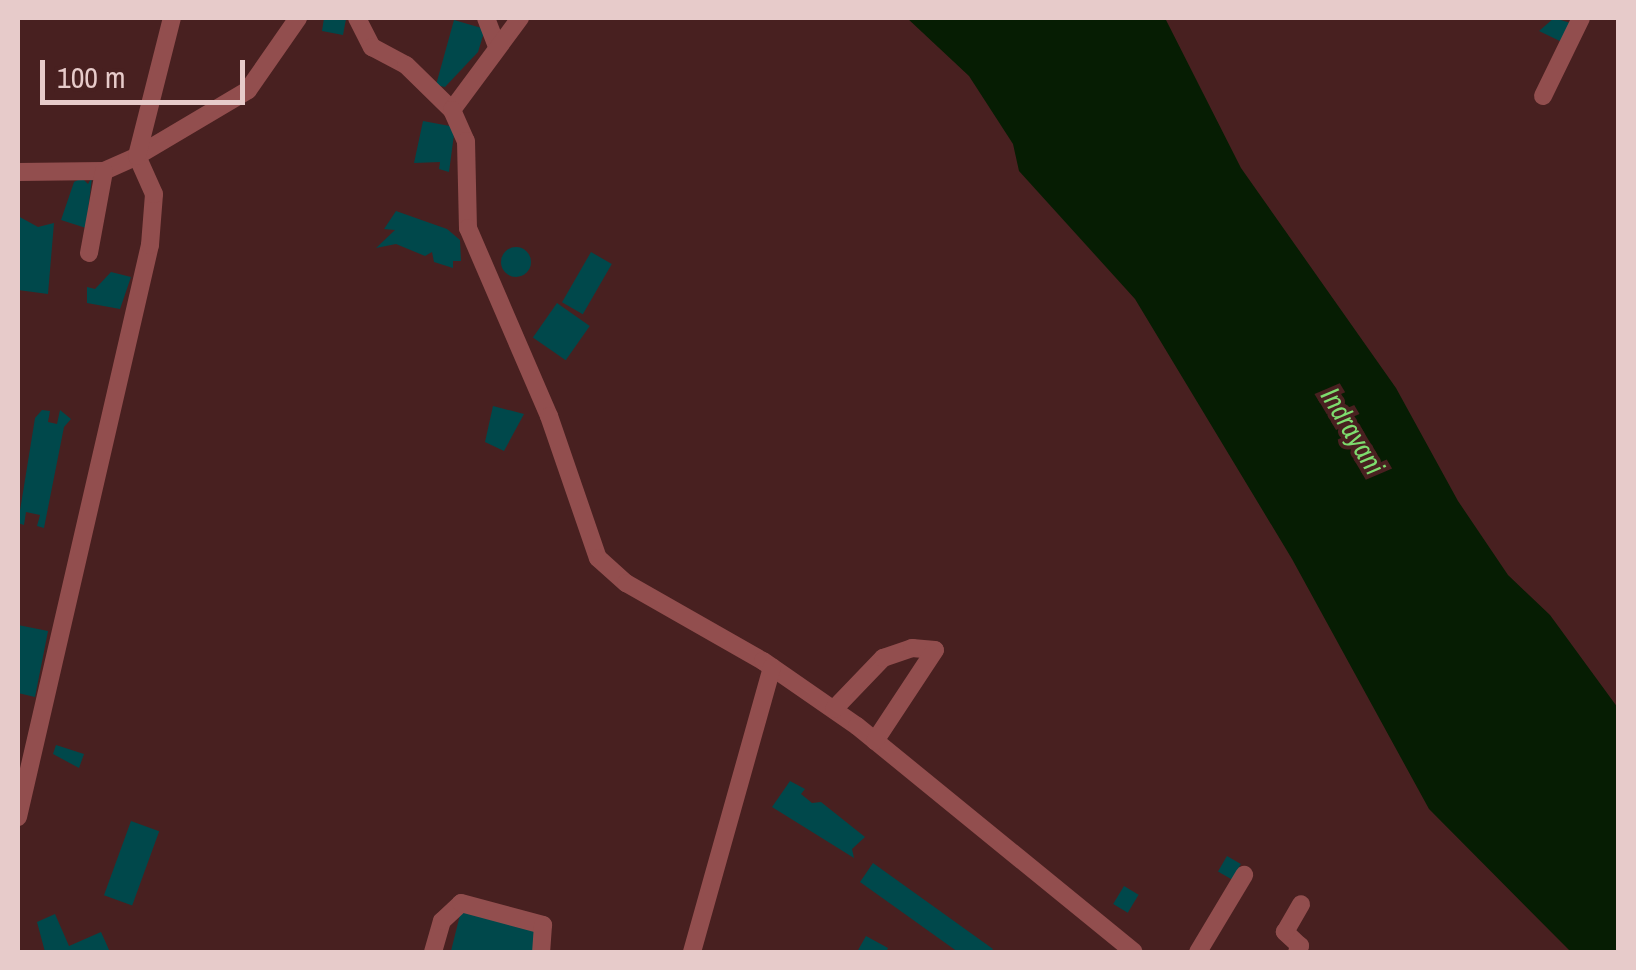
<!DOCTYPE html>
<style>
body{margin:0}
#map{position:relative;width:1636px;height:970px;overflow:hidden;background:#482020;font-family:"Archivo Narrow",sans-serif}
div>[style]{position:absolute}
.water>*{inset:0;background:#061d03}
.building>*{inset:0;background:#00484b;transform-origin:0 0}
.round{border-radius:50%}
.minor>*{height:18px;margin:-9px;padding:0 9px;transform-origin:9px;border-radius:9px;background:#924e4e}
span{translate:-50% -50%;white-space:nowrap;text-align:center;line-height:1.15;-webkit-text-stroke:8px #482020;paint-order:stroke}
.water-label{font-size:28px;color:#7edc6e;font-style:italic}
.frame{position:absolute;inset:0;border:20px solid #e7cbca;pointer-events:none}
.scale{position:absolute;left:40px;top:60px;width:205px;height:45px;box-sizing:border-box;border:5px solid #e7cbca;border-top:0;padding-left:12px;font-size:30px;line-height:35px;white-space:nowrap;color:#e7cbca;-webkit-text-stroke:8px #482020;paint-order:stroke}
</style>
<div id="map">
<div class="water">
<div style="clip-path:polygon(907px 18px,1165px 18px,1241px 168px,1396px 388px,1458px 501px,1508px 575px,1550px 615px,1618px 708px,1618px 952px,1571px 952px,1429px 809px,1292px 559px,1135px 299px,1019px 171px,1013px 144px,969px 76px)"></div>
</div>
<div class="building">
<div style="clip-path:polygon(324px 18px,346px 19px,343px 35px,322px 31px)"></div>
<div style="clip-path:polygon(1554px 18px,1574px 24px,1564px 43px,1539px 31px)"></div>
<div style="clip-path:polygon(454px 20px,485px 29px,478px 52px,445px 87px,436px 85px)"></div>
<div style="clip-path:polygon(423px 121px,455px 127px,449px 172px,439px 169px,440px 162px,414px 163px)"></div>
<div style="clip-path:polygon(92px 177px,86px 228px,61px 220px,74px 182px,82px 178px,88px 184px)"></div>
<div style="clip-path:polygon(396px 211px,447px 229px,460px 240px,461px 261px,453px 261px,453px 268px,434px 262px,432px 252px,425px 256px,396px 244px,376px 248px,395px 230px,384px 229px)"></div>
<div style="clip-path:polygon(18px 216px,38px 227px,54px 223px,48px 294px,18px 290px)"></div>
<div class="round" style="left:501px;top:247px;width:30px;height:30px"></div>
<div style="left:591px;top:252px;width:24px;height:58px;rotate:30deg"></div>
<div style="clip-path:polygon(111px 272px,131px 277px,120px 309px,87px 303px,87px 287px,95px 289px)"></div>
<div style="left:557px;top:303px;width:40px;height:42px;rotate:35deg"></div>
<div style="clip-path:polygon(493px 406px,524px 414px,504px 451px,485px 442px)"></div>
<div style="clip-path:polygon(42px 410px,50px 411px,48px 422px,57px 424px,60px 410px,71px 419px,64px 427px,44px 528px,37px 526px,40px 515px,26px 512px,24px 525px,18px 523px,35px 418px)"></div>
<div style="clip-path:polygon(18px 625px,48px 631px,35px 697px,18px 693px)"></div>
<div style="clip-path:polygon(56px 745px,84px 754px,79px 768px,53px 754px)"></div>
<div style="clip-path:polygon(790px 781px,805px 789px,801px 794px,812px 803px,821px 802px,865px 837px,852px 849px,854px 858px,772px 807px)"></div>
<div style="left:131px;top:821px;width:30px;height:79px;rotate:20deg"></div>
<div style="left:1227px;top:856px;width:16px;height:18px;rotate:30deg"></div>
<div style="clip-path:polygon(873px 863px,993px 949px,990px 952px,958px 952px,860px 882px)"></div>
<div style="left:1124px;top:886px;width:17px;height:21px;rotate:31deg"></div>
<div style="clip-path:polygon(461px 911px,539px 930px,533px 952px,451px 951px)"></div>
<div style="clip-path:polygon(55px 914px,69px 946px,101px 932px,110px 952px,45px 952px,37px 922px)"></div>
<div style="clip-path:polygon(866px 936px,888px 948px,886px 952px,857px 952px)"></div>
</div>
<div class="minor">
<div style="left:357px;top:18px;width:33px;rotate:63deg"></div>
<div style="left:372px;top:47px;width:38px;rotate:28deg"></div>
<div style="left:406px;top:65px;width:64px;rotate:44.4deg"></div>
<div style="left:486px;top:18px;width:28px;rotate:69deg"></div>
<div style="left:520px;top:18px;width:114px;rotate:126.5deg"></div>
<div style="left:452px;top:110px;width:34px;rotate:66deg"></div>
<div style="left:466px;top:141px;width:87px;rotate:88.7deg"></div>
<div style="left:468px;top:228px;width:205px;rotate:66.7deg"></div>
<div style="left:549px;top:416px;width:150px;rotate:71deg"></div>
<div style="left:598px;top:558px;width:38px;rotate:42deg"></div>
<div style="left:626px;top:583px;width:158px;rotate:29.7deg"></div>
<div style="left:763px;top:661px;width:114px;rotate:34.7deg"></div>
<div style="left:857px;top:726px;width:357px;rotate:39.2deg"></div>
<div style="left:1543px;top:96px;width:87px;rotate:-64deg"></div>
<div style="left:18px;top:172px;width:86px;rotate:-0.7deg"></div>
<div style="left:104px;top:171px;width:36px;rotate:-24deg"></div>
<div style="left:137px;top:156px;width:129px;rotate:-30.7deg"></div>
<div style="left:248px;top:90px;width:88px;rotate:-55.2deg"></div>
<div style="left:89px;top:253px;width:83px;rotate:-79.6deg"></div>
<div style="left:834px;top:709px;width:71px;rotate:-46.1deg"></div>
<div style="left:883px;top:658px;width:31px;rotate:-19deg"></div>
<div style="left:912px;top:648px;width:23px;rotate:5deg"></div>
<div style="left:935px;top:650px;width:109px;rotate:123.4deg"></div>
<div style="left:18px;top:817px;width:587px;rotate:-77.01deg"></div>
<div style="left:150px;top:245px;width:51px;rotate:-85.5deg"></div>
<div style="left:154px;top:194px;width:42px;rotate:-114.1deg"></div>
<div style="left:137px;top:156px;width:142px;rotate:-75.8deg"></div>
<div style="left:433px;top:952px;width:32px;rotate:-74deg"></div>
<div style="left:442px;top:921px;width:26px;rotate:-43deg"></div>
<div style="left:461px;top:903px;width:85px;rotate:15deg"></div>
<div style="left:543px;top:925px;width:27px;rotate:94deg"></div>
<div style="left:692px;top:952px;width:296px;rotate:-74.3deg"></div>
<div style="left:1198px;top:952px;width:90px;rotate:-59.1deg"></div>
<div style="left:1297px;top:952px;width:7px;rotate:-63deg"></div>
<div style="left:1300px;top:946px;width:21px;rotate:-137deg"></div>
<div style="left:1285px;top:932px;width:32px;rotate:-60deg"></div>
</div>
<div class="water-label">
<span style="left:1353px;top:431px;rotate:59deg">Indrayani</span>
</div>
<div class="frame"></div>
<div class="scale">100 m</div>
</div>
